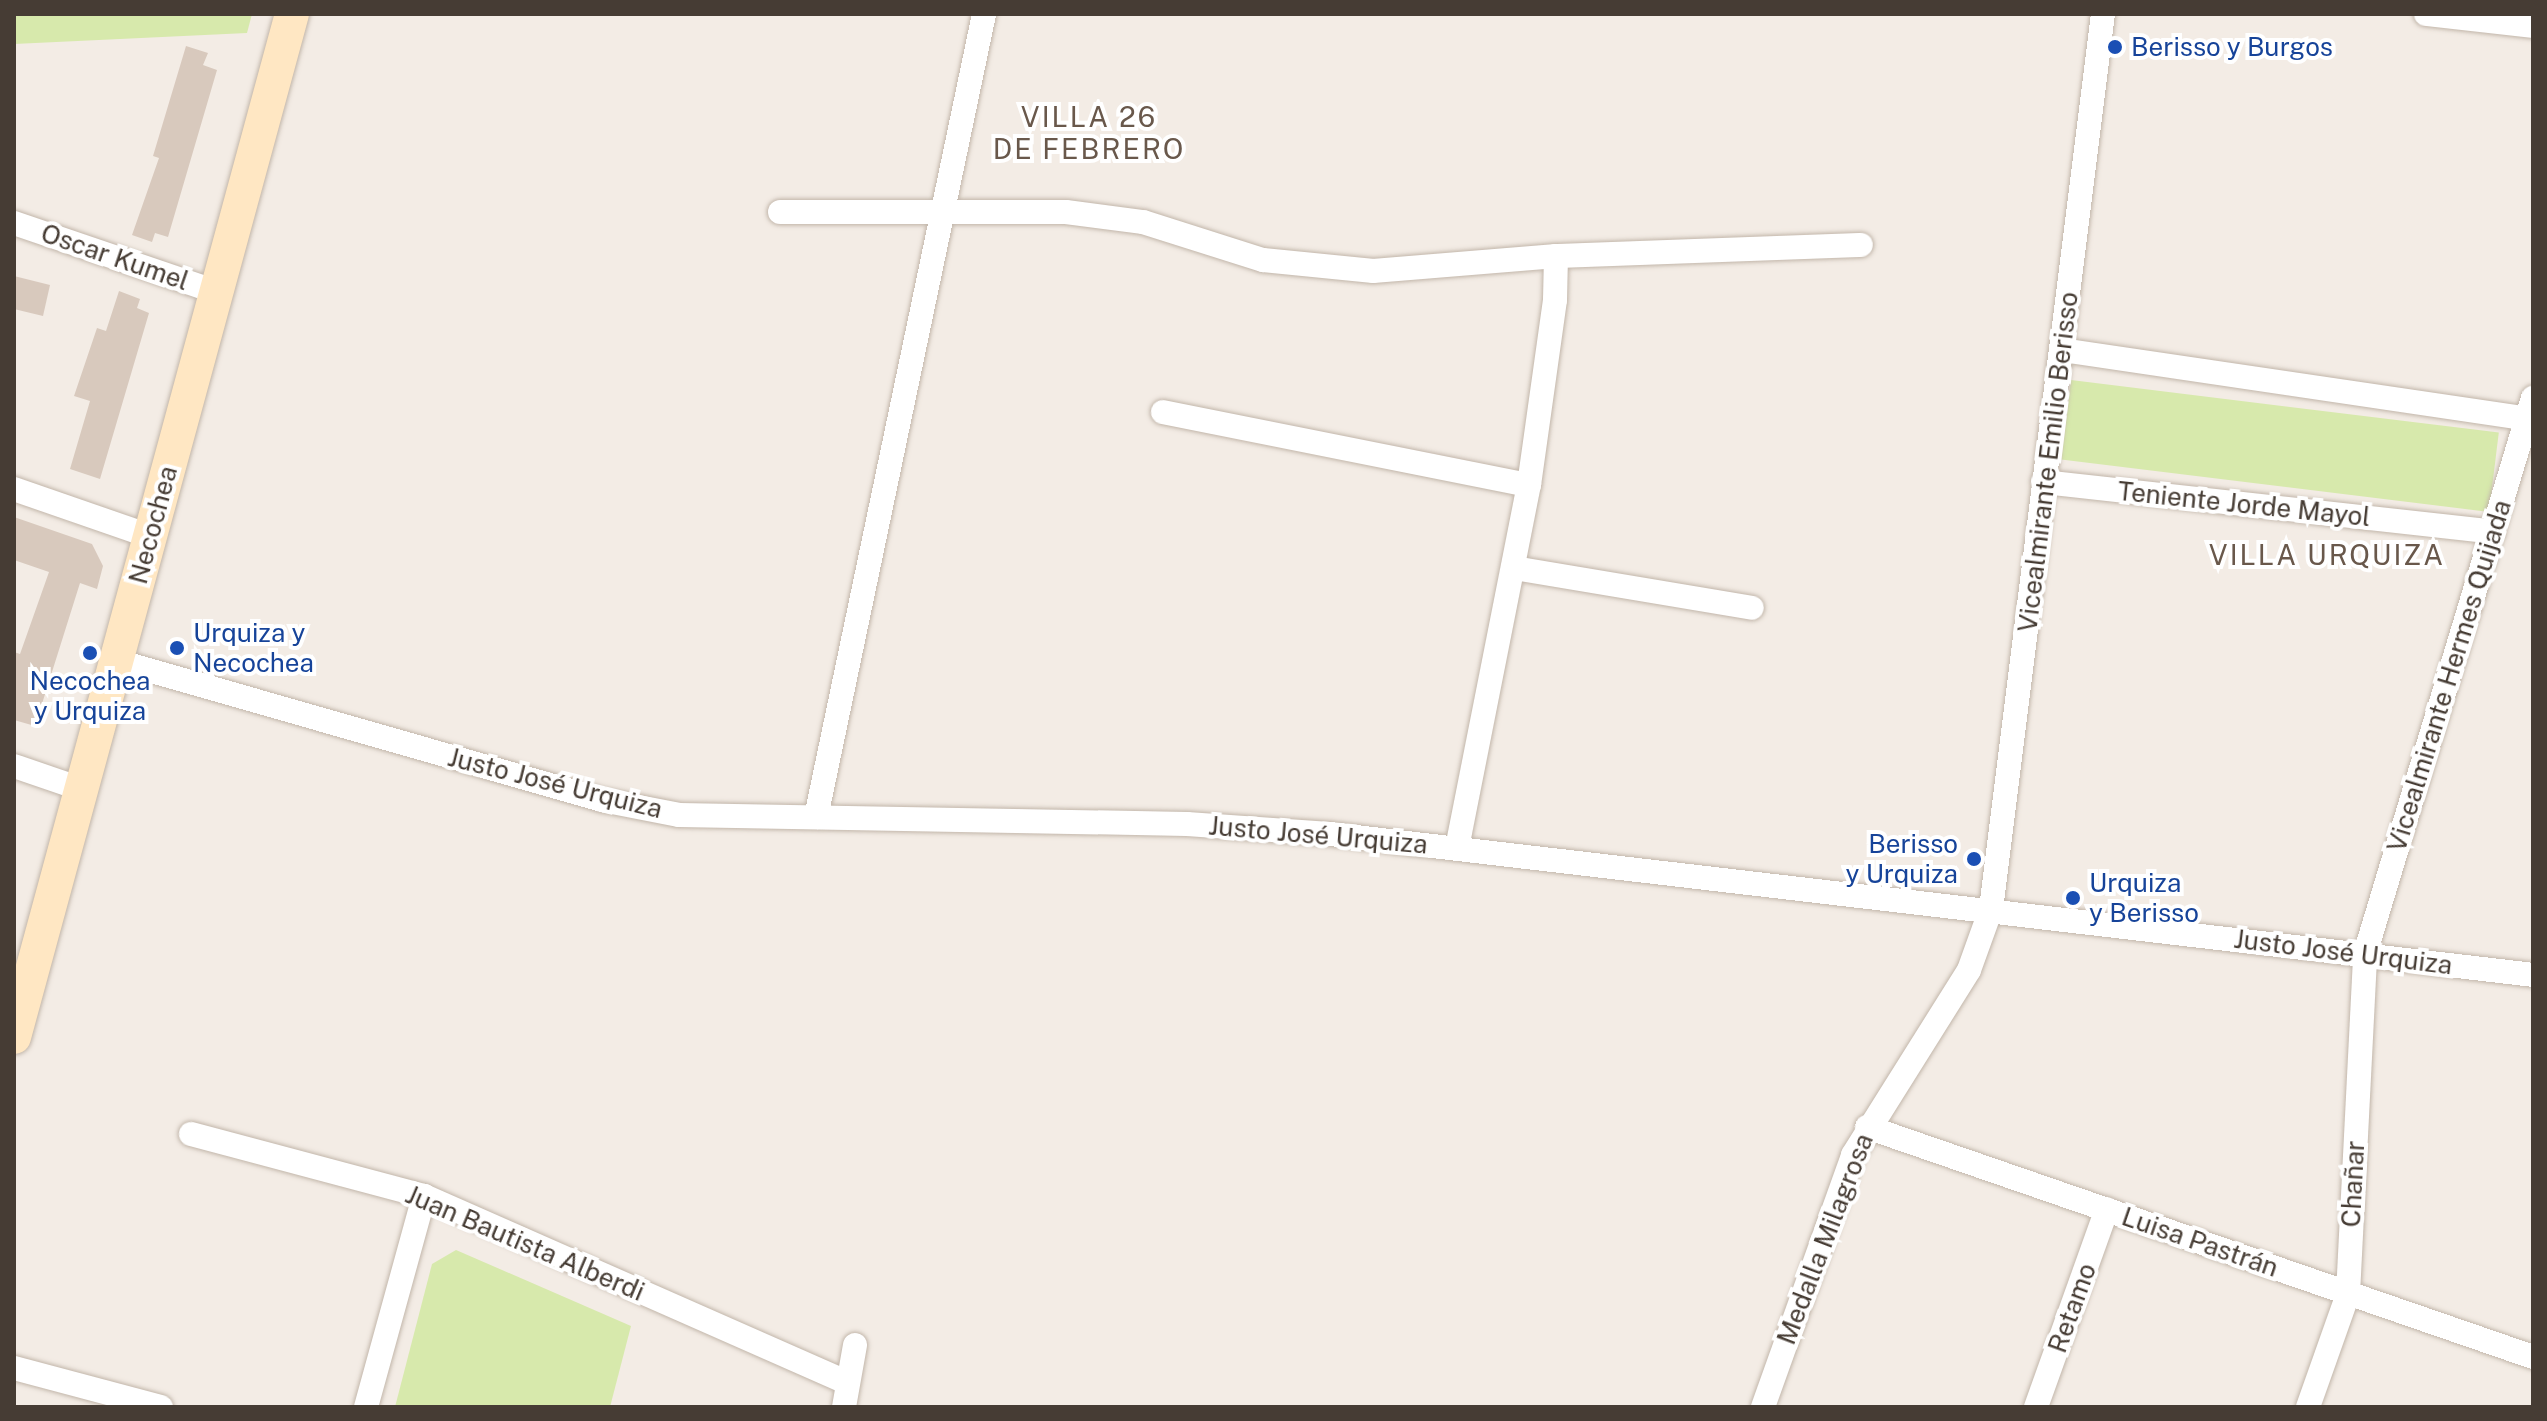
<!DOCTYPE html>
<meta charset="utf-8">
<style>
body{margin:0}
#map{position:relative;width:2547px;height:1421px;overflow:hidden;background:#f3ece5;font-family:"Public Sans",sans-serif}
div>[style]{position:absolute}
.green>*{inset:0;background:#d7e9ac;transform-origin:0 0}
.building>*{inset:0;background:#d8c9bd}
.roads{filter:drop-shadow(0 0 2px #c2b6aa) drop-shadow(0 0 2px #c2b6aa)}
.minor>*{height:24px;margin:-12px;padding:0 12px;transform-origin:12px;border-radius:12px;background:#fff}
.secondary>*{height:34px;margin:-17px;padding:0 17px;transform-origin:17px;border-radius:17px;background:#ffe7c3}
.dots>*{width:22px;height:22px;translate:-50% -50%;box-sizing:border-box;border:4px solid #fff;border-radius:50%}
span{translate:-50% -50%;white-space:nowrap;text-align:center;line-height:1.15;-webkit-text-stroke:8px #fff;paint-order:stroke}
.transit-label{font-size:26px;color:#164399}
.left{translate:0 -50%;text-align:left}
.right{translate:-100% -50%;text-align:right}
.street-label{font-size:26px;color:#463c34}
.neighbourhood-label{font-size:28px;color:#69584b;letter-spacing:2px}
.frame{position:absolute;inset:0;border:16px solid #463c34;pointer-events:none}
</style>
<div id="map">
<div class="green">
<div style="clip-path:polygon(14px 14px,252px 14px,247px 33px,14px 44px)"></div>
<div style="left:2071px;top:380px;width:431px;height:80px;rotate:7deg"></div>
<div style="clip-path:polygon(456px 1250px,631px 1326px,610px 1407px,395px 1407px,432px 1264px)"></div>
</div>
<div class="building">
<div style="clip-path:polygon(186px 46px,208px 53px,203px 65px,217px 70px,168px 237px,155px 233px,152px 242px,132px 235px,159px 158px,153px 156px)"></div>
<div style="clip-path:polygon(14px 276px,50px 285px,43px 316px,14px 309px)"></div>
<div style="clip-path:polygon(119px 291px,140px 299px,137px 308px,149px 313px,100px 479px,70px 469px,90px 401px,74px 396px,97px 328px,106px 331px)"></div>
<div style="clip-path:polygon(14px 517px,92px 544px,103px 566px,97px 589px,80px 583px,35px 726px,14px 720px,14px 652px,20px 654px,49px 572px,14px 560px)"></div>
</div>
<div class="roads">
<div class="minor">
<div style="left:2426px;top:14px;width:108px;rotate:6.4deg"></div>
<div style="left:780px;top:212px;width:286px"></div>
<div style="left:1066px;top:212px;width:78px;rotate:7.4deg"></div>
<div style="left:1143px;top:222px;width:126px;rotate:17.6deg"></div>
<div style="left:1263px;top:260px;width:111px;rotate:5.7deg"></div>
<div style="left:1373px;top:271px;width:184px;rotate:-4.7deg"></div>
<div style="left:1556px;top:256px;width:305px;rotate:-2.1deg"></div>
<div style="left:14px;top:223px;width:214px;rotate:18.8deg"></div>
<div style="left:2062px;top:350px;width:470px;rotate:8.4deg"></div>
<div style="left:1163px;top:412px;width:373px;rotate:11.3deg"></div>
<div style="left:2043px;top:482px;width:453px;rotate:6.3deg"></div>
<div style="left:14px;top:489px;width:144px;rotate:19.1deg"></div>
<div style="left:1514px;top:568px;width:241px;rotate:9.5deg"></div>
<div style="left:117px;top:661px;width:505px;rotate:15.99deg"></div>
<div style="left:602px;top:800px;width:78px;rotate:11deg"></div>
<div style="left:679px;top:815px;width:508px;rotate:1.01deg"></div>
<div style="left:1187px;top:824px;width:143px;rotate:4deg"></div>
<div style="left:1330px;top:834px;width:1211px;rotate:6.68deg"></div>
<div style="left:14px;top:766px;width:71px;rotate:18.9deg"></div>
<div style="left:816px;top:817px;width:820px;rotate:-78.18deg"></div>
<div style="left:1457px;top:848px;width:370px;rotate:-78.8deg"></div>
<div style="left:1529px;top:485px;width:187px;rotate:-82deg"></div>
<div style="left:1555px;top:300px;width:44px;rotate:-88.7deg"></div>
<div style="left:1867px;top:1127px;width:705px;rotate:19.05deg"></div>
<div style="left:191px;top:1134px;width:241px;rotate:14.9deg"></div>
<div style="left:424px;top:1196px;width:463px;rotate:23.8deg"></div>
<div style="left:14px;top:1368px;width:152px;rotate:14.9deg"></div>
<div style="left:366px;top:1407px;width:219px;rotate:-74.6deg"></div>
<div style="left:844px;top:1407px;width:63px;rotate:-79.9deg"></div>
<div style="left:1763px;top:1407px;width:268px;rotate:-70.3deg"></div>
<div style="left:1853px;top:1155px;width:218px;rotate:-57.9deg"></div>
<div style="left:1969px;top:970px;width:65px;rotate:-70.2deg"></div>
<div style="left:1991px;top:909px;width:902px;rotate:-82.87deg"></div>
<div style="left:2036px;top:1407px;width:210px;rotate:-70.3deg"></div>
<div style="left:2308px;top:1407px;width:120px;rotate:-70.5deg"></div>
<div style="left:2348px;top:1294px;width:340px;rotate:-87.1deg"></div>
<div style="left:2365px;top:954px;width:581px;rotate:-73.19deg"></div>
</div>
<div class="secondary">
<div style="left:14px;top:1037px;width:1060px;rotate:-74.8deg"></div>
</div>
</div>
<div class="dots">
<div style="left:2115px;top:47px;background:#1a4fb4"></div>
<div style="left:177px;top:648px;background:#1a4fb4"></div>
<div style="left:90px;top:653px;background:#1a4fb4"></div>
<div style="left:1974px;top:859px;background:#1a4fb4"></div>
<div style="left:2073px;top:898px;background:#1a4fb4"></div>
</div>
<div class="transit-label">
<span class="left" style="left:2131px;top:47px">Berisso y Burgos</span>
<span class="left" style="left:193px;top:648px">Urquiza y<br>Necochea</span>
<span style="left:90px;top:696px">Necochea<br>y Urquiza</span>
<span class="right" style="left:1958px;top:859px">Berisso<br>y Urquiza</span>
<span class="left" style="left:2089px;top:898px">Urquiza<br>y Berisso</span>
</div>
<div class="street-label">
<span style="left:115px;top:257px;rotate:19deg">Oscar Kumel</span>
<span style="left:2048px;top:462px;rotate:-83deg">Vicealmirante Emilio Berisso</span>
<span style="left:2244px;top:504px;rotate:6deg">Teniente Jorde Mayol</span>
<span style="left:153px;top:525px;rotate:-75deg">Necochea</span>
<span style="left:2449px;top:676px;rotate:-73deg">Vicealmirante Hermes Quijada</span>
<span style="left:555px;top:783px;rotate:14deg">Justo José Urquiza</span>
<span style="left:1318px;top:835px;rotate:5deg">Justo José Urquiza</span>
<span style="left:2343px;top:952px;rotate:7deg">Justo José Urquiza</span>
<span style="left:2353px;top:1184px;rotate:-87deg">Chañar</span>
<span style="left:1825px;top:1239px;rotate:-69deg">Medalla Milagrosa</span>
<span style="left:2200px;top:1242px;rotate:19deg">Luisa Pastrán</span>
<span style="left:525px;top:1243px;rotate:23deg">Juan Bautista Alberdi</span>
<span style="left:2072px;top:1308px;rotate:-70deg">Retamo</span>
</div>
<div class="neighbourhood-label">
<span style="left:1089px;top:133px">VILLA 26<br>DE FEBRERO</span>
<span style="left:2327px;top:555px">VILLA URQUIZA</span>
</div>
<div class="frame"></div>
</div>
